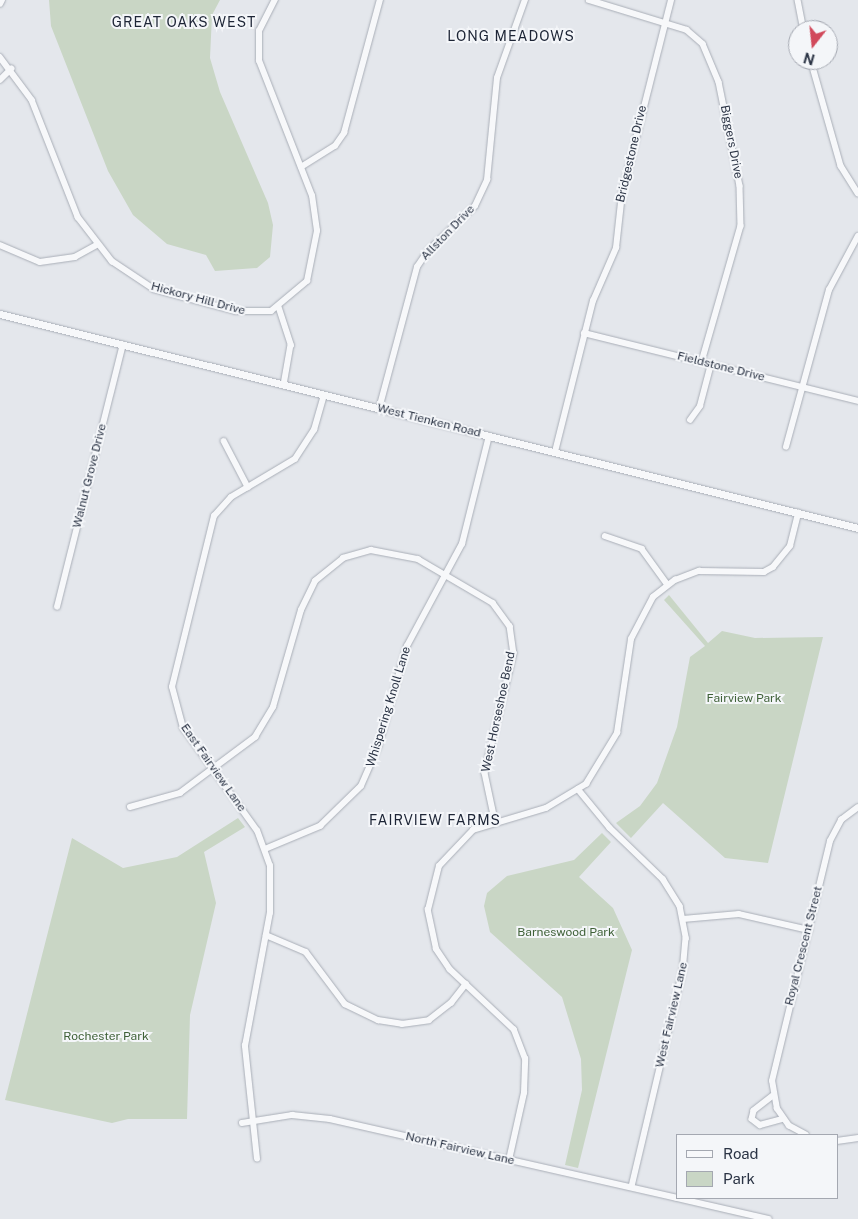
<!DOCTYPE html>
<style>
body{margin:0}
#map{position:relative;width:858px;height:1219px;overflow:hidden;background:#e4e7ec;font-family:"Public Sans",sans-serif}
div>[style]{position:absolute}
.green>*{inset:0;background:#c9d6c5}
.roads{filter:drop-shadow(0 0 1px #a9aeb7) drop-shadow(0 0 1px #a9aeb7)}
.minor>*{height:5.5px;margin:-2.75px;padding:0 2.75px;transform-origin:2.75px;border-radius:2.75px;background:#f7f8fa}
.tertiary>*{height:7px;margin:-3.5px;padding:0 3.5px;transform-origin:3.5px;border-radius:3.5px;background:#f7f8fa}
span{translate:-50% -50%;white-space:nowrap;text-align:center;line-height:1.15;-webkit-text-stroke:4px #f4f6f9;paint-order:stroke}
.street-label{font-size:12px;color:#2b3445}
.park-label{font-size:12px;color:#3f6138}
.neighbourhood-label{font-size:14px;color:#1d2536;letter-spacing:1px}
.legend{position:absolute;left:676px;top:1134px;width:162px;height:65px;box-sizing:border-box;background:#f4f6f9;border:1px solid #a4a8b1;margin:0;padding:6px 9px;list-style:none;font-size:15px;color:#2b3445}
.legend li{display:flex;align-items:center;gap:10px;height:25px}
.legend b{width:25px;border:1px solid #a4a8b1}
.north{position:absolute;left:788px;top:20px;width:50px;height:50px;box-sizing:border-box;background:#f4f6f9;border:1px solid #a4a8b1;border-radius:50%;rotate:196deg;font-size:14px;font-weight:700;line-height:20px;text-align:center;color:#2b3445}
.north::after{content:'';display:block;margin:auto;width:18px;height:22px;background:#d1495b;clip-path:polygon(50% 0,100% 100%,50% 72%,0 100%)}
</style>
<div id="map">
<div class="green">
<div style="clip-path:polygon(49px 0,220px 0,212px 15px,210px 58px,220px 92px,268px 203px,273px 225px,270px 257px,257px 268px,215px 271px,206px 255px,167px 244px,133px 215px,108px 171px,51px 26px)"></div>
<div style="clip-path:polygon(669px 595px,708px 643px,722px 631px,755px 638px,823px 637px,768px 863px,725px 858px,663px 803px,631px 838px,616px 823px,640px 806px,657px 783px,677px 727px,690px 657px,705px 646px,664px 600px)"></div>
<div style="clip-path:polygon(238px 818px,245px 827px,204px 852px,216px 903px,190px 1015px,187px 1119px,128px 1119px,112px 1123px,5px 1100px,72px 838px,123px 868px,177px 857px)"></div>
<div style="clip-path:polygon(602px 833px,611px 842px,579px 877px,613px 908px,632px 950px,578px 1168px,565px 1165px,582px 1090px,581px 1059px,562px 997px,490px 932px,484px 906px,487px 893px,507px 876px,574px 860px)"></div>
</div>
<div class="roads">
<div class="minor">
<div style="left:589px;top:0;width:102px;rotate:17deg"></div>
<div style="left:687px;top:30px;width:21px;rotate:41deg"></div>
<div style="left:703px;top:44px;width:41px;rotate:67.2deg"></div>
<div style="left:719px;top:82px;width:106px;rotate:78.6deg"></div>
<div style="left:740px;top:186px;width:40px;rotate:88.6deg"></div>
<div style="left:741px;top:226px;width:141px;rotate:106deg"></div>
<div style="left:798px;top:0;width:31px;rotate:79deg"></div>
<div style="left:0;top:4px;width:4px;rotate:-63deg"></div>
<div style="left:0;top:57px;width:54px;rotate:53.3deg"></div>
<div style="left:32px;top:100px;width:126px;rotate:68.5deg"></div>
<div style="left:78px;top:217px;width:56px;rotate:52.3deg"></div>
<div style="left:112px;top:261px;width:50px;rotate:33.7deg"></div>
<div style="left:154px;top:289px;width:85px;rotate:15deg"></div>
<div style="left:236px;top:311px;width:35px"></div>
<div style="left:271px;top:311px;width:47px;rotate:-39.8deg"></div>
<div style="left:307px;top:281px;width:51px;rotate:-78.7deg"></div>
<div style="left:317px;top:231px;width:35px;rotate:-98deg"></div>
<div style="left:312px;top:196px;width:145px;rotate:-111.4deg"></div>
<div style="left:259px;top:61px;width:30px;rotate:-90deg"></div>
<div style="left:259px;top:31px;width:35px;rotate:-63deg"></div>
<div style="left:811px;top:60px;width:110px;rotate:74.2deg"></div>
<div style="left:841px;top:166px;width:32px;rotate:58deg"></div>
<div style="left:0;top:80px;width:16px;rotate:-45deg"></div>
<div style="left:301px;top:167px;width:40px;rotate:-32deg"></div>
<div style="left:335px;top:146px;width:16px;rotate:-55deg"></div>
<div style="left:344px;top:133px;width:138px;rotate:-74.9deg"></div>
<div style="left:0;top:245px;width:43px;rotate:23deg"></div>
<div style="left:40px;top:262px;width:35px;rotate:-8deg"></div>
<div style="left:75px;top:257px;width:25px;rotate:-29deg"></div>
<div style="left:279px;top:307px;width:40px;rotate:72deg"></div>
<div style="left:291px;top:345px;width:41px;rotate:99.9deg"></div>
<div style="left:584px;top:333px;width:282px;rotate:13.9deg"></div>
<div style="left:379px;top:409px;width:147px;rotate:-75deg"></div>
<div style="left:417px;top:267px;width:18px;rotate:-56deg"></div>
<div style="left:427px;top:252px;width:66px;rotate:-43.8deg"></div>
<div style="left:475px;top:206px;width:29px;rotate:-65deg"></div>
<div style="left:487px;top:180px;width:102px;rotate:-84.4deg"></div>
<div style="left:497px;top:78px;width:83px;rotate:-70.3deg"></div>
<div style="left:690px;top:420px;width:17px;rotate:-54deg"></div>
<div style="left:700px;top:406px;width:43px;rotate:-75.3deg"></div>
<div style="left:224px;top:441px;width:52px;rotate:62.4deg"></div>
<div style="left:786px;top:447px;width:163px;rotate:-74.7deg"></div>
<div style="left:829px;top:290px;width:61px;rotate:-61.8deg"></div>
<div style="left:555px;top:452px;width:156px;rotate:-75.9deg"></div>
<div style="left:593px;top:301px;width:58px;rotate:-66.5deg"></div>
<div style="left:616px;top:248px;width:54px;rotate:-83.7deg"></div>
<div style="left:622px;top:194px;width:200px;rotate:-75.8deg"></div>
<div style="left:605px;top:536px;width:39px;rotate:19deg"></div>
<div style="left:642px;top:549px;width:44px;rotate:54.2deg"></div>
<div style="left:57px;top:607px;width:270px;rotate:-75.9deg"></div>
<div style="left:578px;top:789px;width:50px;rotate:50.6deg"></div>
<div style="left:610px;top:828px;width:74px;rotate:43.9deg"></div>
<div style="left:663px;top:879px;width:32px;rotate:58deg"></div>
<div style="left:680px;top:906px;width:33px;rotate:79deg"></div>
<div style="left:686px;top:938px;width:33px;rotate:95deg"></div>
<div style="left:683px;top:971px;width:222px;rotate:103.3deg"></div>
<div style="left:130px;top:807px;width:52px;rotate:-15.6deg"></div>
<div style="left:180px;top:793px;width:94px;rotate:-36.7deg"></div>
<div style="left:255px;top:737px;width:35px;rotate:-59deg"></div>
<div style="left:273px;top:707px;width:101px;rotate:-73.9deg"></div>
<div style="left:301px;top:610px;width:32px;rotate:-64deg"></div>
<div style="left:315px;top:581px;width:36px;rotate:-39deg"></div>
<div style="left:343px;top:558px;width:29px;rotate:-16deg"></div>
<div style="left:371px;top:550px;width:48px;rotate:10.8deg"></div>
<div style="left:418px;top:559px;width:87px;rotate:30.4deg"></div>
<div style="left:493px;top:603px;width:29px;rotate:54deg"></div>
<div style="left:510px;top:626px;width:27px;rotate:82deg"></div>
<div style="left:514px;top:653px;width:123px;rotate:103.6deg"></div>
<div style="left:485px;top:773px;width:48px;rotate:78deg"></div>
<div style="left:265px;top:849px;width:60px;rotate:-22.7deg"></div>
<div style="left:320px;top:826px;width:57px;rotate:-44.3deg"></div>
<div style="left:361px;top:786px;width:43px;rotate:-66.4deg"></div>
<div style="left:378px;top:747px;width:105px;rotate:-74deg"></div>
<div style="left:407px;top:646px;width:116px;rotate:-61.7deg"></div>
<div style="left:462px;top:544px;width:111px;rotate:-76deg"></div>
<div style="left:683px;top:919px;width:56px;rotate:-5.1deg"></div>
<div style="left:739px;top:914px;width:72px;rotate:12.9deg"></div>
<div style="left:266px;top:935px;width:43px;rotate:23deg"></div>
<div style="left:306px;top:952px;width:65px;rotate:53.1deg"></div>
<div style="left:345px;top:1004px;width:37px;rotate:26deg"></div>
<div style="left:378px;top:1020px;width:24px;rotate:9deg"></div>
<div style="left:402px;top:1024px;width:27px;rotate:-8deg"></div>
<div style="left:429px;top:1020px;width:28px;rotate:-38deg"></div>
<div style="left:451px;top:1003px;width:24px;rotate:-52deg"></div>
<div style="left:773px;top:1096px;width:24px;rotate:142deg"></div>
<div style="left:754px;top:1111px;width:8px;rotate:104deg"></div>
<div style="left:752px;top:1119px;width:10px;rotate:37deg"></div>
<div style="left:760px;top:1125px;width:24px;rotate:-15deg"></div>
<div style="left:242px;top:1123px;width:51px;rotate:-9.1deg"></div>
<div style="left:292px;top:1115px;width:38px;rotate:6deg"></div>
<div style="left:330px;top:1119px;width:356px;rotate:12.8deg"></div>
<div style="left:806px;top:1135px;width:19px;rotate:-152deg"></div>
<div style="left:789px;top:1126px;width:21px;rotate:-125deg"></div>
<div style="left:777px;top:1109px;width:28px;rotate:-100deg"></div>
<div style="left:772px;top:1081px;width:247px;rotate:-76.4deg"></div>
<div style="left:830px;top:841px;width:24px;rotate:-62deg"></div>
<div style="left:841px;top:820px;width:21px;rotate:-37deg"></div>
<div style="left:837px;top:1141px;width:21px;rotate:-8deg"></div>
<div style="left:257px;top:1159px;width:114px;rotate:-96.1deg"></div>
<div style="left:245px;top:1046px;width:135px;rotate:-79.4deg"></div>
<div style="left:270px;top:913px;width:47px;rotate:-90deg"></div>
<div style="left:270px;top:866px;width:37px;rotate:-110deg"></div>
<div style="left:257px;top:831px;width:127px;rotate:-125.7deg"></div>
<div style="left:183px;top:728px;width:42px;rotate:-105deg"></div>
<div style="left:172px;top:687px;width:176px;rotate:-76.2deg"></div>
<div style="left:214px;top:516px;width:25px;rotate:-48deg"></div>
<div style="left:231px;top:497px;width:74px;rotate:-30.7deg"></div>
<div style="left:295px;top:459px;width:35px;rotate:-57deg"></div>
<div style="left:314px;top:430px;width:36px;rotate:-74deg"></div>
<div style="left:509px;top:1160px;width:69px;rotate:-77.4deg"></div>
<div style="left:524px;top:1093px;width:34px;rotate:-88deg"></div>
<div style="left:525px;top:1059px;width:31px;rotate:-111deg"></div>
<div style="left:514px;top:1030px;width:88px;rotate:-136.8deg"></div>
<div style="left:450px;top:970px;width:25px;rotate:-124deg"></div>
<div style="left:436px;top:949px;width:40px;rotate:-102deg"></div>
<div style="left:428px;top:910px;width:45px;rotate:-76deg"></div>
<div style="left:439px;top:866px;width:50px;rotate:-46.6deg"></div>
<div style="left:473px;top:830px;width:76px;rotate:-16.8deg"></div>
<div style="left:546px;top:808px;width:47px;rotate:-31deg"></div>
<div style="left:586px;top:784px;width:60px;rotate:-58.7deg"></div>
<div style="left:617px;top:733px;width:95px;rotate:-81.5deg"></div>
<div style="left:631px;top:639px;width:47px;rotate:-62.4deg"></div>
<div style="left:653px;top:597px;width:28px;rotate:-38deg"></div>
<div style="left:675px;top:580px;width:26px;rotate:-21deg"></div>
<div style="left:699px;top:571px;width:65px;rotate:0.9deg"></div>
<div style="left:764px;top:572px;width:10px;rotate:-29deg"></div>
<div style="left:773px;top:567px;width:27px;rotate:-51deg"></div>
<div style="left:790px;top:546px;width:34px;rotate:-76deg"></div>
<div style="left:677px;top:1198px;width:94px;rotate:12.9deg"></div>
</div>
<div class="tertiary">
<div style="left:0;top:314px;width:884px;rotate:14deg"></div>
</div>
</div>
<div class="street-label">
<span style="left:731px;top:142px;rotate:79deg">Biggers Drive</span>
<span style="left:632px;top:154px;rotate:-77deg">Bridgestone Drive</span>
<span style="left:448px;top:233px;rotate:-46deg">Allston Drive</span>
<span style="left:198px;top:299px;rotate:15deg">Hickory Hill Drive</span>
<span style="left:721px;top:367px;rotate:14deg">Fieldstone Drive</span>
<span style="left:429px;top:421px;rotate:14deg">West Tienken Road</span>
<span style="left:90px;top:476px;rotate:-76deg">Walnut Grove Drive</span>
<span style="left:389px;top:707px;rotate:-73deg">Whispering Knoll Lane</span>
<span style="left:499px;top:712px;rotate:-78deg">West Horseshoe Bend</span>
<span style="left:213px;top:768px;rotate:55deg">East Fairview Lane</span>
<span style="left:804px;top:946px;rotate:-76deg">Royal Crescent Street</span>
<span style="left:672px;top:1015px;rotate:-77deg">West Fairview Lane</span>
<span style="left:460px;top:1149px;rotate:13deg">North Fairview Lane</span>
</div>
<div class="park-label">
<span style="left:744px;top:699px">Fairview Park</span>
<span style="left:566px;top:933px">Barneswood Park</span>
<span style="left:106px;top:1037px">Rochester Park</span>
</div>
<div class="neighbourhood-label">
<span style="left:184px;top:22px">GREAT OAKS WEST</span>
<span style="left:511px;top:36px">LONG MEADOWS</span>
<span style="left:435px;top:820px">FAIRVIEW FARMS</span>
</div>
<ul class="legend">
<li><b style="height:6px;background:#f7f8fa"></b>Road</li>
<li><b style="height:14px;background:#c9d6c5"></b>Park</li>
</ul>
<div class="north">N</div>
</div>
